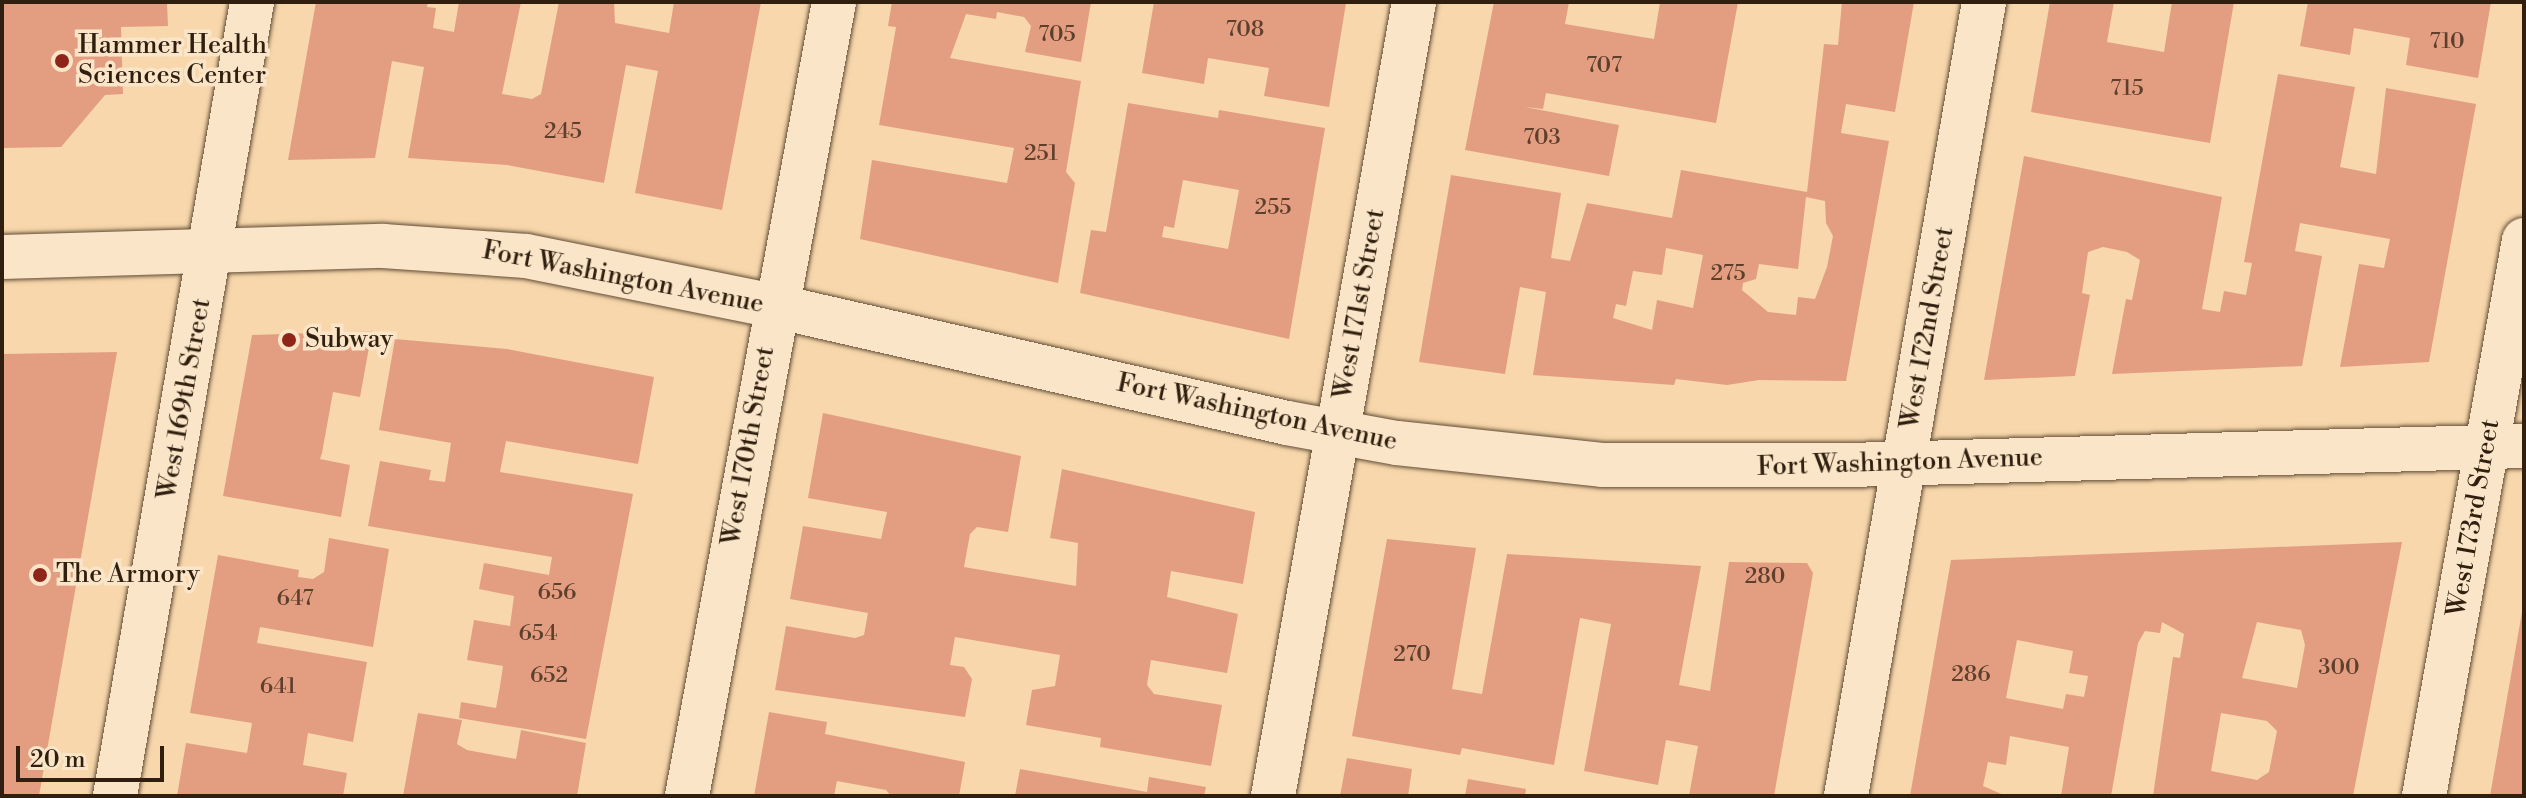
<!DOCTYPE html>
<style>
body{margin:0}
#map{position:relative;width:2526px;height:798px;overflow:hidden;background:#f7d7ab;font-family:"Libre Bodoni",serif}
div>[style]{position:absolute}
.building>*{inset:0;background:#e39e82}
.roads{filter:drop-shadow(0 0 2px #624d36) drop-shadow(0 0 2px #624d36)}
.minor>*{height:44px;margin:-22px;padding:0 22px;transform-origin:22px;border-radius:22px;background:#fae5c8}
.secondary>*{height:44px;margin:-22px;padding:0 22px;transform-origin:22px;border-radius:22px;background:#fae5c8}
.dots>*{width:22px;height:22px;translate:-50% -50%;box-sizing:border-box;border:4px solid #fae5c8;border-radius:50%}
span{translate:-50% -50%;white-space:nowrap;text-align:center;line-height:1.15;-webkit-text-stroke:7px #fae5c8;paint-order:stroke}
.number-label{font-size:22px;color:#5d3f2c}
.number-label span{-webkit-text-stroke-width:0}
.poi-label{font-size:26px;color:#301f0f}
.left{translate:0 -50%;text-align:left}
.street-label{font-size:26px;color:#301f0f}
.frame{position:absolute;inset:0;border:4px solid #301f0f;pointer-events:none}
.scale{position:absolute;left:16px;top:746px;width:148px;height:36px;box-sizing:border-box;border:4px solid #301f0f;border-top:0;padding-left:10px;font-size:24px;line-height:28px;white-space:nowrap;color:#301f0f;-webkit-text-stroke:6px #fae5c8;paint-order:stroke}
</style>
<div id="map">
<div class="building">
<div style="clip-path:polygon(2px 2px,167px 2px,168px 26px,121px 27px,123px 94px,105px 95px,61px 147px,2px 148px)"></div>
<div style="clip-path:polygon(316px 2px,428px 2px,427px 7px,436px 8px,433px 28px,454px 32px,459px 2px,521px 2px,502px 94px,532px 99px,541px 94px,559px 2px,614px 2px,615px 23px,669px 33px,674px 2px,761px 2px,722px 210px,635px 193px,658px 71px,626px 65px,604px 183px,507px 165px,408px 158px,424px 67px,392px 61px,375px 158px,288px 160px)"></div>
<div style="clip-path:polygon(892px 2px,1091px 2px,1081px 62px,1025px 52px,1031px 26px,1024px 17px,997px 12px,996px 19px,966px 14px,950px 58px,1081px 81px,1066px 172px,1075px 183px,1058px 283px,860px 239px,872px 160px,1007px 183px,1014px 148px,879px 125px,896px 27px,888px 26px)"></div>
<div style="clip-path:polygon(1154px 2px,1346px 3px,1329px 107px,1264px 96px,1269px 68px,1208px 58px,1204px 84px,1142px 73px)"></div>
<div style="clip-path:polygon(1494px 2px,1569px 2px,1565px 24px,1654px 39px,1660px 2px,1738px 2px,1716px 123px,1546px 93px,1543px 109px,1525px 107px,1619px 125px,1609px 176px,1465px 150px)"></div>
<div style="clip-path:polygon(evenodd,1842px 2px,1914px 2px,1895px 112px,1846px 104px,1841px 133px,1889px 141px,1846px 381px,1759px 380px,1727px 385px,1676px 379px,1674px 385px,1533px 375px,1546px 292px,1520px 287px,1505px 374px,1419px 362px,1451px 175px,1561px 193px,1551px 258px,1570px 261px,1587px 203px,1672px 218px,1681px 170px,1807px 192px,1824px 44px,1838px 45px,1842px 2px,1806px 197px,1825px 201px,1826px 223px,1833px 236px,1827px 267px,1815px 299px,1798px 297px,1796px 315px,1768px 312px,1742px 290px,1743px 283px,1756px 279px,1759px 264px,1798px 269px,1806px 197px,1842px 2px,1666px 248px,1703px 255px,1693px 308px,1657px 300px,1652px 330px,1613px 318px,1616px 304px,1626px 306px,1633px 271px,1662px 275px,1666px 248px)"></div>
<div style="clip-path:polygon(2050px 2px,2114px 2px,2107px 42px,2164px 52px,2172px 2px,2234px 2px,2210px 143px,2031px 112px)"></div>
<div style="clip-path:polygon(2308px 2px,2491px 2px,2478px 78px,2406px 65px,2410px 38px,2354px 28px,2350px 55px,2300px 46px)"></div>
<div style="clip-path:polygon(2278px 74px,2355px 87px,2340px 167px,2376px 174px,2386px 88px,2476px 104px,2429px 362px,2340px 367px,2359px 264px,2384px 268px,2390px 239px,2300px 223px,2295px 251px,2322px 256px,2302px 366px,2112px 374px,2126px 299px,2132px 300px,2140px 260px,2127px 252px,2103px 247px,2088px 252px,2082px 293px,2090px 295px,2075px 376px,1984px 380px,2024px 156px,2222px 197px,2202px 309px,2220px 312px,2224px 291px,2246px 295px,2252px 263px,2244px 262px)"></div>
<div style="clip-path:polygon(evenodd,1128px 103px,1218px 118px,1219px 110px,1325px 128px,1289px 339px,1080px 293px,1091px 230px,1106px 232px,1128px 103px,1183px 180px,1239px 190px,1228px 249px,1162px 237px,1164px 226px,1174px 228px,1183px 180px)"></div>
<div style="clip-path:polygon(372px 331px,360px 397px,333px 392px,322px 453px,320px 459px,350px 465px,341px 517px,223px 496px,252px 335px)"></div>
<div style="clip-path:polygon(395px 339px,507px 349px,654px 377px,638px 464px,506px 441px,500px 472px,633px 494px,586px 739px,459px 718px,461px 702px,496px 708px,500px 686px,503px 666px,467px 660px,474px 620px,510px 626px,514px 596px,479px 589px,484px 563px,549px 575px,552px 557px,368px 526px,380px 461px,431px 470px,429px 480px,445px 482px,451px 443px,379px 430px)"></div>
<div style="clip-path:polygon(117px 352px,39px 796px,2px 796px,2px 354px)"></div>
<div style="clip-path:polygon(823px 413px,1021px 456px,1008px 532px,977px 527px,970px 534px,964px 567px,1076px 586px,1078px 543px,1050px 538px,1062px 469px,1255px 512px,1243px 584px,1171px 571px,1167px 597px,1238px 614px,1227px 673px,1151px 660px,1147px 685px,1154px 694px,1222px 705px,1211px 766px,1100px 747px,1101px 738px,1026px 725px,1032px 690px,1055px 686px,1060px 655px,955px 637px,950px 665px,964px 667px,972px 679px,965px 717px,775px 690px,786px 626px,855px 638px,864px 635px,868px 613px,790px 599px,803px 526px,881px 539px,887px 512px,808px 498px)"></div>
<div style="clip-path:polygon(329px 538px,389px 549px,373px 647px,260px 627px,257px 643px,367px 662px,353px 742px,308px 733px,303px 765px,347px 773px,343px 796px,177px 796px,186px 743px,247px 753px,252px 723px,190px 713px,218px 555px,299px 570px,298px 577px,313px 579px,324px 572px)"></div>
<div style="clip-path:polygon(1387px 539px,1476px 548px,1452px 689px,1482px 694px,1507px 554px,1701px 566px,1679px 685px,1710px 691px,1729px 562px,1807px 563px,1813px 573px,1774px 796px,1689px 796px,1698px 746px,1666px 740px,1658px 785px,1584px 771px,1611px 624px,1580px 618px,1554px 765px,1462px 748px,1460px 755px,1352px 736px)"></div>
<div style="clip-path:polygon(evenodd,2402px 542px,2353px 796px,2153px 796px,2173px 657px,2180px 658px,2184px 634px,2162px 622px,2160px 633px,2145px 631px,2138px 643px,2111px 796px,2061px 796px,2069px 747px,2010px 736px,2006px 765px,1988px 762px,1983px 786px,2006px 796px,1910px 796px,1951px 560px,2402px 542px,2257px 622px,2301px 630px,2305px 645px,2297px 688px,2242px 678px,2257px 622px,2402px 542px,2017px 640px,2073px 651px,2069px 673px,2088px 676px,2084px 697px,2066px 694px,2063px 709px,2006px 698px,2017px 640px,2402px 542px,2221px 713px,2267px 721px,2277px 731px,2269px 772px,2257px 780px,2211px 771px,2221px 713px)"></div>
<div style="clip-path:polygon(2522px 612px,2524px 796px,2490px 796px)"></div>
<div style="clip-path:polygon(769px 712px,827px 722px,825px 734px,965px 762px,959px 796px,891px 796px,886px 790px,837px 781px,834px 796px,754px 796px)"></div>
<div style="clip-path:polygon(418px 713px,462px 720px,457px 744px,467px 750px,516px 759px,521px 730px,586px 743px,577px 796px,403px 796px)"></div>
<div style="clip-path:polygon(1347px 758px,1412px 769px,1408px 796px,1340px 796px)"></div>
<div style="clip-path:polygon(1020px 769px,1147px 792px,1149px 777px,1206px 787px,1204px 796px,1015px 796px)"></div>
<div style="clip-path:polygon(1468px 779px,1526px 789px,1525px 796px,1465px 796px)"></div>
</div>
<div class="roads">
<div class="minor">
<div style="left:115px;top:796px;width:806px;rotate:-80.21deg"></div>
<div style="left:687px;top:796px;width:807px;rotate:-79.51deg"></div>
<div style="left:1273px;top:796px;width:806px;rotate:-79.93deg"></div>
<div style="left:1846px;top:796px;width:806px;rotate:-80.14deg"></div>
<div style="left:2424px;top:796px;width:565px;rotate:-79.8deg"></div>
</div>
<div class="secondary">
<div style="left:2px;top:257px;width:381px;rotate:-1.7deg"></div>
<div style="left:383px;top:246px;width:143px;rotate:4deg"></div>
<div style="left:526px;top:256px;width:254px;rotate:11.4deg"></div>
<div style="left:775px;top:306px;width:525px;rotate:12.87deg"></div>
<div style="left:1287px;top:423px;width:112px;rotate:10.3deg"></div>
<div style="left:1397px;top:443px;width:206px;rotate:6.1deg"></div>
<div style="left:1602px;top:465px;width:247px"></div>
<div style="left:1849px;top:465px;width:675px;rotate:-1.61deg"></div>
</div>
</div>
<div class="dots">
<div style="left:62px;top:61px;background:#8f2418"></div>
<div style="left:289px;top:340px;background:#8f2418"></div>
<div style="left:40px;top:575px;background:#8f2418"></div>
</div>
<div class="number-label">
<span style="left:1245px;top:30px">708</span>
<span style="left:1057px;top:35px">705</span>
<span style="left:2447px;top:42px">710</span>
<span style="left:1604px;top:66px">707</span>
<span style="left:2127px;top:89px">715</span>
<span style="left:563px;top:132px">245</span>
<span style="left:1542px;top:138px">703</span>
<span style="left:1041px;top:154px">251</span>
<span style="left:1273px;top:208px">255</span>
<span style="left:1728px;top:274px">275</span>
<span style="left:1765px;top:577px">280</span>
<span style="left:557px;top:593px">656</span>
<span style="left:295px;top:599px">647</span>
<span style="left:538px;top:634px">654</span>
<span style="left:1412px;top:655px">270</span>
<span style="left:2339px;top:668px">300</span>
<span style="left:1971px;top:675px">286</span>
<span style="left:549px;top:676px">652</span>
<span style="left:278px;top:687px">641</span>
</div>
<div class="poi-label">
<span class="left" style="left:78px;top:61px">Hammer Health<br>Sciences Center</span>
<span class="left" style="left:305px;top:340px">Subway</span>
<span class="left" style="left:56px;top:575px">The Armory</span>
</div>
<div class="street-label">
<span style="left:623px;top:278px;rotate:11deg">Fort Washington Avenue</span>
<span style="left:1360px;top:304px;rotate:-80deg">West 171st Street</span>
<span style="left:1928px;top:328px;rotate:-80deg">West 172nd Street</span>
<span style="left:185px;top:399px;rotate:-80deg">West 169th Street</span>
<span style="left:1257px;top:413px;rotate:12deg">Fort Washington Avenue</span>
<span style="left:749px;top:446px;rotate:-80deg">West 170th Street</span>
<span style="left:1900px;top:463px;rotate:-2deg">Fort Washington Avenue</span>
<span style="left:2474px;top:518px;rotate:-80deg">West 173rd Street</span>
</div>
<div class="frame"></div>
<div class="scale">20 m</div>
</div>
